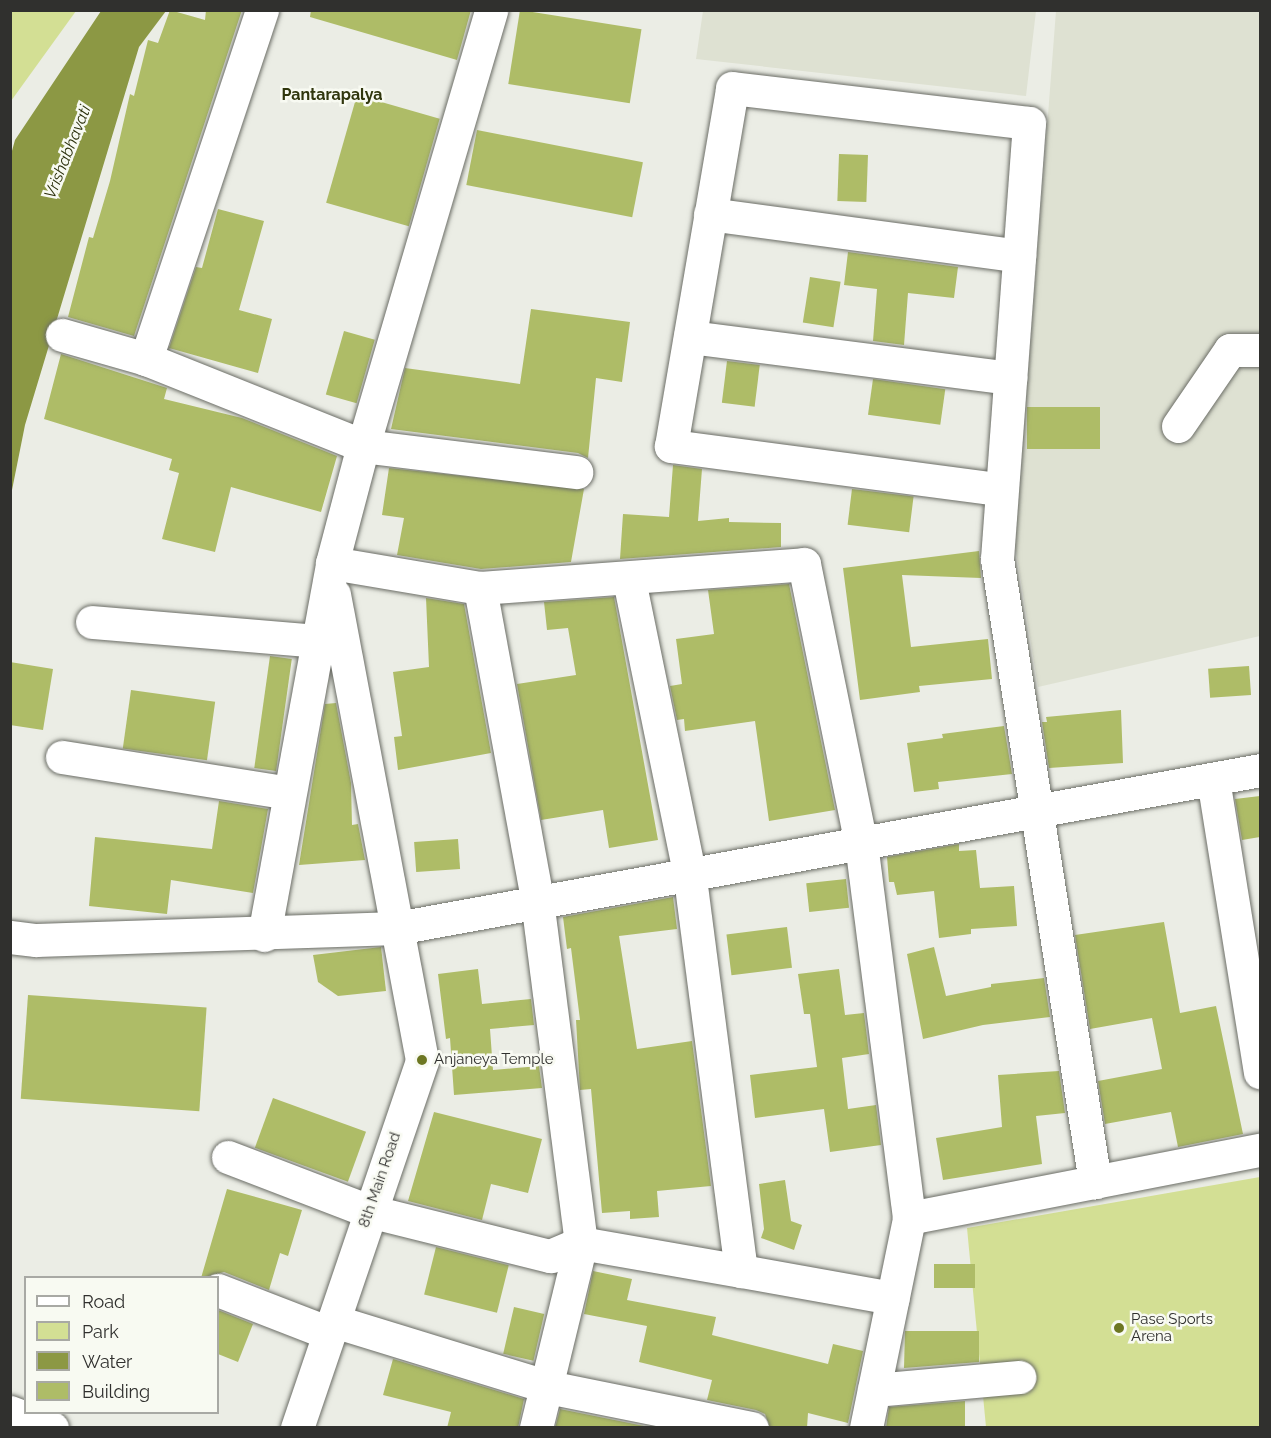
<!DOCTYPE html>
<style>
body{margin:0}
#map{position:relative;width:1271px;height:1438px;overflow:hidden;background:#ebede5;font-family:Raleway,sans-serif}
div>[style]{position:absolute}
.built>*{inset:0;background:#dee1d2}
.green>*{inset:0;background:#d3df94}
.water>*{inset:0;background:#8c9844}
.building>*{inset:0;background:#aebc67;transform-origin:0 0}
.roads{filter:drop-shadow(0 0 2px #6b6d66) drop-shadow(0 0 2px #6b6d66)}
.minor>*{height:33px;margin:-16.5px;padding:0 16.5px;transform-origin:16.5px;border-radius:16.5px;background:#fff}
.dots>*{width:16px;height:16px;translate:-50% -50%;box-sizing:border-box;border:3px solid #f8faf2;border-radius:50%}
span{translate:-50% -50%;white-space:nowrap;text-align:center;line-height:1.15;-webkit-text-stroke:5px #f8faf2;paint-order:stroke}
.poi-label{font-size:15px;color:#30302e}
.left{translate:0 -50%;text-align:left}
.street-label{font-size:15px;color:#30302e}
.neighbourhood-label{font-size:16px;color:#30360d;font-weight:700}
.water-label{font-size:16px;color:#2a2f0a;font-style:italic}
.frame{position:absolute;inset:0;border:12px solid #30302e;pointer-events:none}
.legend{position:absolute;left:24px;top:1276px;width:195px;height:138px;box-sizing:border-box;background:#f8faf2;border:2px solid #a8a9a4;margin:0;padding:8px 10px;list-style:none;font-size:18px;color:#30302e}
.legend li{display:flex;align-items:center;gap:12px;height:30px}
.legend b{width:30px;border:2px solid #a8a9a4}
</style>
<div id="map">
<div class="built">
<div style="clip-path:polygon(703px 11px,1036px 11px,1026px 96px,696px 59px)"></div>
<div style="clip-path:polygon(1056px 11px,1260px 11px,1260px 636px,1038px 687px,1015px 545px)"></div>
</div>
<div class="green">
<div style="clip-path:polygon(11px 10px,76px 11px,11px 101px,10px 11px)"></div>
<div style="clip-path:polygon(1260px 1177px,1260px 1427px,986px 1427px,967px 1228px)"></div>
</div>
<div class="water">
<div style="clip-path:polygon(101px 11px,166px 11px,139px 47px,25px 425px,11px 495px,10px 158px,15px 140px)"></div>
</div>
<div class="building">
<div style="clip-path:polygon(170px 10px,205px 20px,206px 10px,242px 10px,134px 336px,68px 317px,89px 237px,93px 238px,110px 181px,130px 94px,134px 96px,148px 40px,158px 43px)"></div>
<div style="clip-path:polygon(311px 10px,471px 10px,457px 60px,310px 17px)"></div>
<div style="left:520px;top:10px;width:123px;height:75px;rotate:9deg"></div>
<div style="left:357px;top:95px;width:86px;height:112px;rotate:16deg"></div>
<div style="left:477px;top:130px;width:169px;height:56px;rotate:11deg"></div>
<div style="left:839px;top:154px;width:29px;height:47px;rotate:2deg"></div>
<div style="clip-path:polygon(218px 209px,264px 221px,239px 310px,272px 319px,258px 373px,169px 348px,196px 267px,202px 268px)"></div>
<div style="clip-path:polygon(848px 252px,958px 267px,954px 298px,908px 293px,904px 345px,873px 341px,877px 289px,844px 285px)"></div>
<div style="left:810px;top:277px;width:31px;height:46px;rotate:9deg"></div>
<div style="clip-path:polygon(531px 309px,630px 322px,622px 382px,596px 378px,588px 458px,578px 453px,391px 429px,405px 368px,520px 384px)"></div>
<div style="left:344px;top:331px;width:32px;height:66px;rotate:16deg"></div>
<div style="clip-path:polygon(61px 354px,167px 388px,164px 399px,242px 418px,337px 456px,321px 512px,231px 487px,215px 552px,162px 539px,179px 473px,169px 470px,172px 459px,44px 419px)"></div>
<div style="left:727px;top:361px;width:33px;height:42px;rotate:7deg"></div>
<div style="left:873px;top:379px;width:73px;height:36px;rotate:8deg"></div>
<div style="left:1027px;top:407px;width:73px;height:42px"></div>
<div style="clip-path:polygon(673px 465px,702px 469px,698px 521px,729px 518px,729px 522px,781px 523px,781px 547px,620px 559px,623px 514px,669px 517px)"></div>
<div style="clip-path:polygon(389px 468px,584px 489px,571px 562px,481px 569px,397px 555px,404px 518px,382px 515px)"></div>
<div style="left:852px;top:489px;width:62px;height:36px;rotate:7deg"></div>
<div style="clip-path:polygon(979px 551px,981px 578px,902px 575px,911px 647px,988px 639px,992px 679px,919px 686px,920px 692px,860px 700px,843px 568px)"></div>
<div style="clip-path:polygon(789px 584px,835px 810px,769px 821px,755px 721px,685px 731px,684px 719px,677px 720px,670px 686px,682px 684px,676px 639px,714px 634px,708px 590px)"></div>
<div style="clip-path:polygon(614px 597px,658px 840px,609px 848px,603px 810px,541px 820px,517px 684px,576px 675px,568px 628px,547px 630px,544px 602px)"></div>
<div style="clip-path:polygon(426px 598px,464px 604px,491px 753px,398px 770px,394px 737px,402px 736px,393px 672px,429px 667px)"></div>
<div style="left:270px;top:656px;width:22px;height:113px;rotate:8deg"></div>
<div style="clip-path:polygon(10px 662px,53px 669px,43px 730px,10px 725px)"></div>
<div style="left:1249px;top:666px;width:29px;height:41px;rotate:86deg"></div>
<div style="left:131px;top:690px;width:85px;height:59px;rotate:8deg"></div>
<div style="clip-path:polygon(336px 703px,351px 783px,352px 825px,358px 824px,365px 860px,299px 865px,325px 704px)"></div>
<div style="clip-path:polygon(1121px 710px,1123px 763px,1049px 768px,1042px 722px,1047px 722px,1046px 717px)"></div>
<div style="clip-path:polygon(1004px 726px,1012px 774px,938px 782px,939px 789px,914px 792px,907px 743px,943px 738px,942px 734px)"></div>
<div style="clip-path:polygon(1260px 796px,1260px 837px,1242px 840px,1235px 799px)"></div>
<div style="clip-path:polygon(219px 801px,268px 809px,253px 893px,171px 880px,167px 914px,89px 906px,95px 837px,212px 849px)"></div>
<div style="left:458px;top:839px;width:30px;height:44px;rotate:86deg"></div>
<div style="clip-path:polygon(959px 844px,959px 851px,976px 850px,980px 888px,1014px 886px,1017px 926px,971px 929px,971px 934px,939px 938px,934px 891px,897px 895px,894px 882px,889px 882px,887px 857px)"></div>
<div style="left:846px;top:879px;width:29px;height:40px;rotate:84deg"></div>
<div style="clip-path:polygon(673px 897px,677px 929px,619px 936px,637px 1049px,692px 1041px,711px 1186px,657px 1191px,659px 1217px,630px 1219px,630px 1211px,602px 1213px,591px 1089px,580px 1090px,576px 1020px,580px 1020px,571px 948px,567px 949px,563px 917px)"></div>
<div style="clip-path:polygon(1164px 922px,1180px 1013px,1216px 1006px,1243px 1134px,1178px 1147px,1171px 1112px,1105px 1124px,1098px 1081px,1162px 1069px,1152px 1018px,1090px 1029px,1075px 935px)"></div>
<div style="left:787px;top:927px;width:41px;height:61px;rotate:83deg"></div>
<div style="clip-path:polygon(381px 947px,386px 991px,338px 996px,318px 982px,313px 955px)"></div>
<div style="clip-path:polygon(934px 947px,946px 996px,991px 987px,991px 984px,1044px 978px,1050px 1017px,983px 1025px,923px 1039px,907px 954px)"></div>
<div style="clip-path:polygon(478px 969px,482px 1004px,531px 999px,534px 1025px,490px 1029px,493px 1070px,539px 1066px,542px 1088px,454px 1095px,450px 1038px,446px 1039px,438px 974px)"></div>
<div style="clip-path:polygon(839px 969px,845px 1015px,864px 1013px,869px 1054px,842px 1058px,848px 1109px,876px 1105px,881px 1145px,830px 1152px,824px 1109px,755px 1118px,750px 1075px,817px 1067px,810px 1014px,804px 1014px,798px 974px)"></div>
<div style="left:28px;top:995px;width:179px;height:104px;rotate:4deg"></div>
<div style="clip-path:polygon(1059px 1071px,1065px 1113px,1036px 1116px,1042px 1164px,943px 1180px,936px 1138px,1002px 1127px,998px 1075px)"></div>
<div style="left:273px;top:1098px;width:99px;height:53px;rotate:20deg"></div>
<div style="clip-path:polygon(434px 1112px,542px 1139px,528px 1193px,491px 1184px,482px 1220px,408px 1201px)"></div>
<div style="clip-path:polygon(785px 1180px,791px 1221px,802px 1225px,794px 1250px,761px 1238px,764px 1229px,759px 1184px)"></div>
<div style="clip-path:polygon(227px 1189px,302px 1210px,288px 1256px,280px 1253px,269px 1290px,224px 1272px,201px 1278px)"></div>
<div style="left:436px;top:1247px;width:75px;height:49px;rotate:14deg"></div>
<div style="left:934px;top:1264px;width:41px;height:24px"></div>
<div style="clip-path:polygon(593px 1271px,632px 1279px,627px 1300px,716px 1317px,712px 1335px,828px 1364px,833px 1344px,863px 1351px,848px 1423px,808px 1413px,807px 1428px,770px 1428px,765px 1414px,756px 1410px,707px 1400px,712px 1380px,639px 1362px,647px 1326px,584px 1314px)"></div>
<div style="left:514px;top:1307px;width:31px;height:48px;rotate:13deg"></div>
<div style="clip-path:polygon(218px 1310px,253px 1324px,238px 1362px,218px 1354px)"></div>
<div style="clip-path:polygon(905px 1331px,979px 1331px,979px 1362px,904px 1368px)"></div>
<div style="clip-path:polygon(393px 1359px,524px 1399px,518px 1428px,447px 1428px,451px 1412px,383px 1395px)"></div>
<div style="clip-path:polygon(965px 1401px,965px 1428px,886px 1428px,889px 1407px)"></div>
<div style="clip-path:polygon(560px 1409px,654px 1428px,555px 1428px)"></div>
</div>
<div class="roads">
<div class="minor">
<div style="left:262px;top:10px;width:368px;rotate:108.4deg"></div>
<div style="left:146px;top:359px;width:234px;rotate:21.8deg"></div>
<div style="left:363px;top:446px;width:215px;rotate:7deg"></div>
<div style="left:710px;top:214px;width:312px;rotate:7.7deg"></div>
<div style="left:62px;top:335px;width:87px;rotate:15.9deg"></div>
<div style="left:690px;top:337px;width:323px;rotate:7.3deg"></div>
<div style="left:1178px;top:426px;width:92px;rotate:-55.6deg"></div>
<div style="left:1230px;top:350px;width:30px"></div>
<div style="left:990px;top:488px;width:322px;rotate:-172.5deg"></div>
<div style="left:671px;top:446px;width:363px;rotate:-80.3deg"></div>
<div style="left:732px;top:88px;width:299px;rotate:6.7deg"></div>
<div style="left:1029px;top:123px;width:437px;rotate:94.2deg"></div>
<div style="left:997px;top:559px;width:631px;rotate:81.06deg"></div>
<div style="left:332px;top:563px;width:150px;rotate:9.6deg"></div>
<div style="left:480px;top:588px;width:325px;rotate:-4.2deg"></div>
<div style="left:804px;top:564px;width:285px;rotate:78.5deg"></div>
<div style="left:861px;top:843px;width:378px;rotate:82.7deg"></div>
<div style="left:909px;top:1218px;width:358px;rotate:-11deg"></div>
<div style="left:480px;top:588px;width:317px;rotate:79.6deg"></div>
<div style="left:537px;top:900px;width:346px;rotate:82.7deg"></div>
<div style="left:581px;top:1243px;width:162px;rotate:9.9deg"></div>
<div style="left:741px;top:1271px;width:402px;rotate:-97.4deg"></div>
<div style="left:689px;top:872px;width:299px;rotate:-101.6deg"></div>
<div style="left:92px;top:622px;width:227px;rotate:4.8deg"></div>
<div style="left:62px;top:757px;width:230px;rotate:9deg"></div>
<div style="left:1213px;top:779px;width:297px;rotate:80.9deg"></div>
<div style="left:264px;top:935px;width:378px;rotate:-79.6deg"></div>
<div style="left:332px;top:563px;width:121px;rotate:-75.2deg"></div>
<div style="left:363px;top:446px;width:454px;rotate:-73.6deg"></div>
<div style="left:10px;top:937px;width:26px;rotate:7deg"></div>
<div style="left:36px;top:940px;width:361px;rotate:-1.9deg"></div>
<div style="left:397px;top:928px;width:877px;rotate:-10.37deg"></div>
<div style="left:228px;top:1157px;width:151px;rotate:21deg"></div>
<div style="left:369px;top:1211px;width:187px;rotate:14deg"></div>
<div style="left:550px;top:1256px;width:34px;rotate:-23deg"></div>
<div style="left:741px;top:1271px;width:154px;rotate:10.1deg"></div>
<div style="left:218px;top:1290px;width:119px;rotate:21.2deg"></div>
<div style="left:334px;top:1321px;width:224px;rotate:17.1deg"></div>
<div style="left:548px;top:1387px;width:208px;rotate:11.4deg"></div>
<div style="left:874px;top:1390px;width:146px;rotate:-5.1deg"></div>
<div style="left:10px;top:1412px;width:45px;rotate:20.9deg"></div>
<div style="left:297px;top:1428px;width:389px;rotate:-71.2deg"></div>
<div style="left:422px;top:1060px;width:474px;rotate:-100.7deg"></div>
<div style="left:536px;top:1428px;width:190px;rotate:-76.3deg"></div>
<div style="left:866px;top:1428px;width:214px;rotate:-78.4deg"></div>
</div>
</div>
<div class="dots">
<div style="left:422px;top:1060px;background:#6d7722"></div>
<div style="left:1119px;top:1328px;background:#6d7722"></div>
</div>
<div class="poi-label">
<span class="left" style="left:434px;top:1060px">Anjaneya Temple</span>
<span class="left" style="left:1131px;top:1328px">Pase Sports<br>Arena</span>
</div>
<div class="street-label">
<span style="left:380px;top:1180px;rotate:-71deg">8th Main Road</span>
</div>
<div class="neighbourhood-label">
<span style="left:332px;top:95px">Pantarapalya</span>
</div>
<div class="water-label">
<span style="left:68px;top:152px;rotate:-68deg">Vrishabhavati</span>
</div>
<div class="frame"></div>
<ul class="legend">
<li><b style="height:8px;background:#fff"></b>Road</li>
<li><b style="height:16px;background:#d3df94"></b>Park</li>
<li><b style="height:16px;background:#8c9844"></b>Water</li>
<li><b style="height:16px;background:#aebc67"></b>Building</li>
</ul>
</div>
